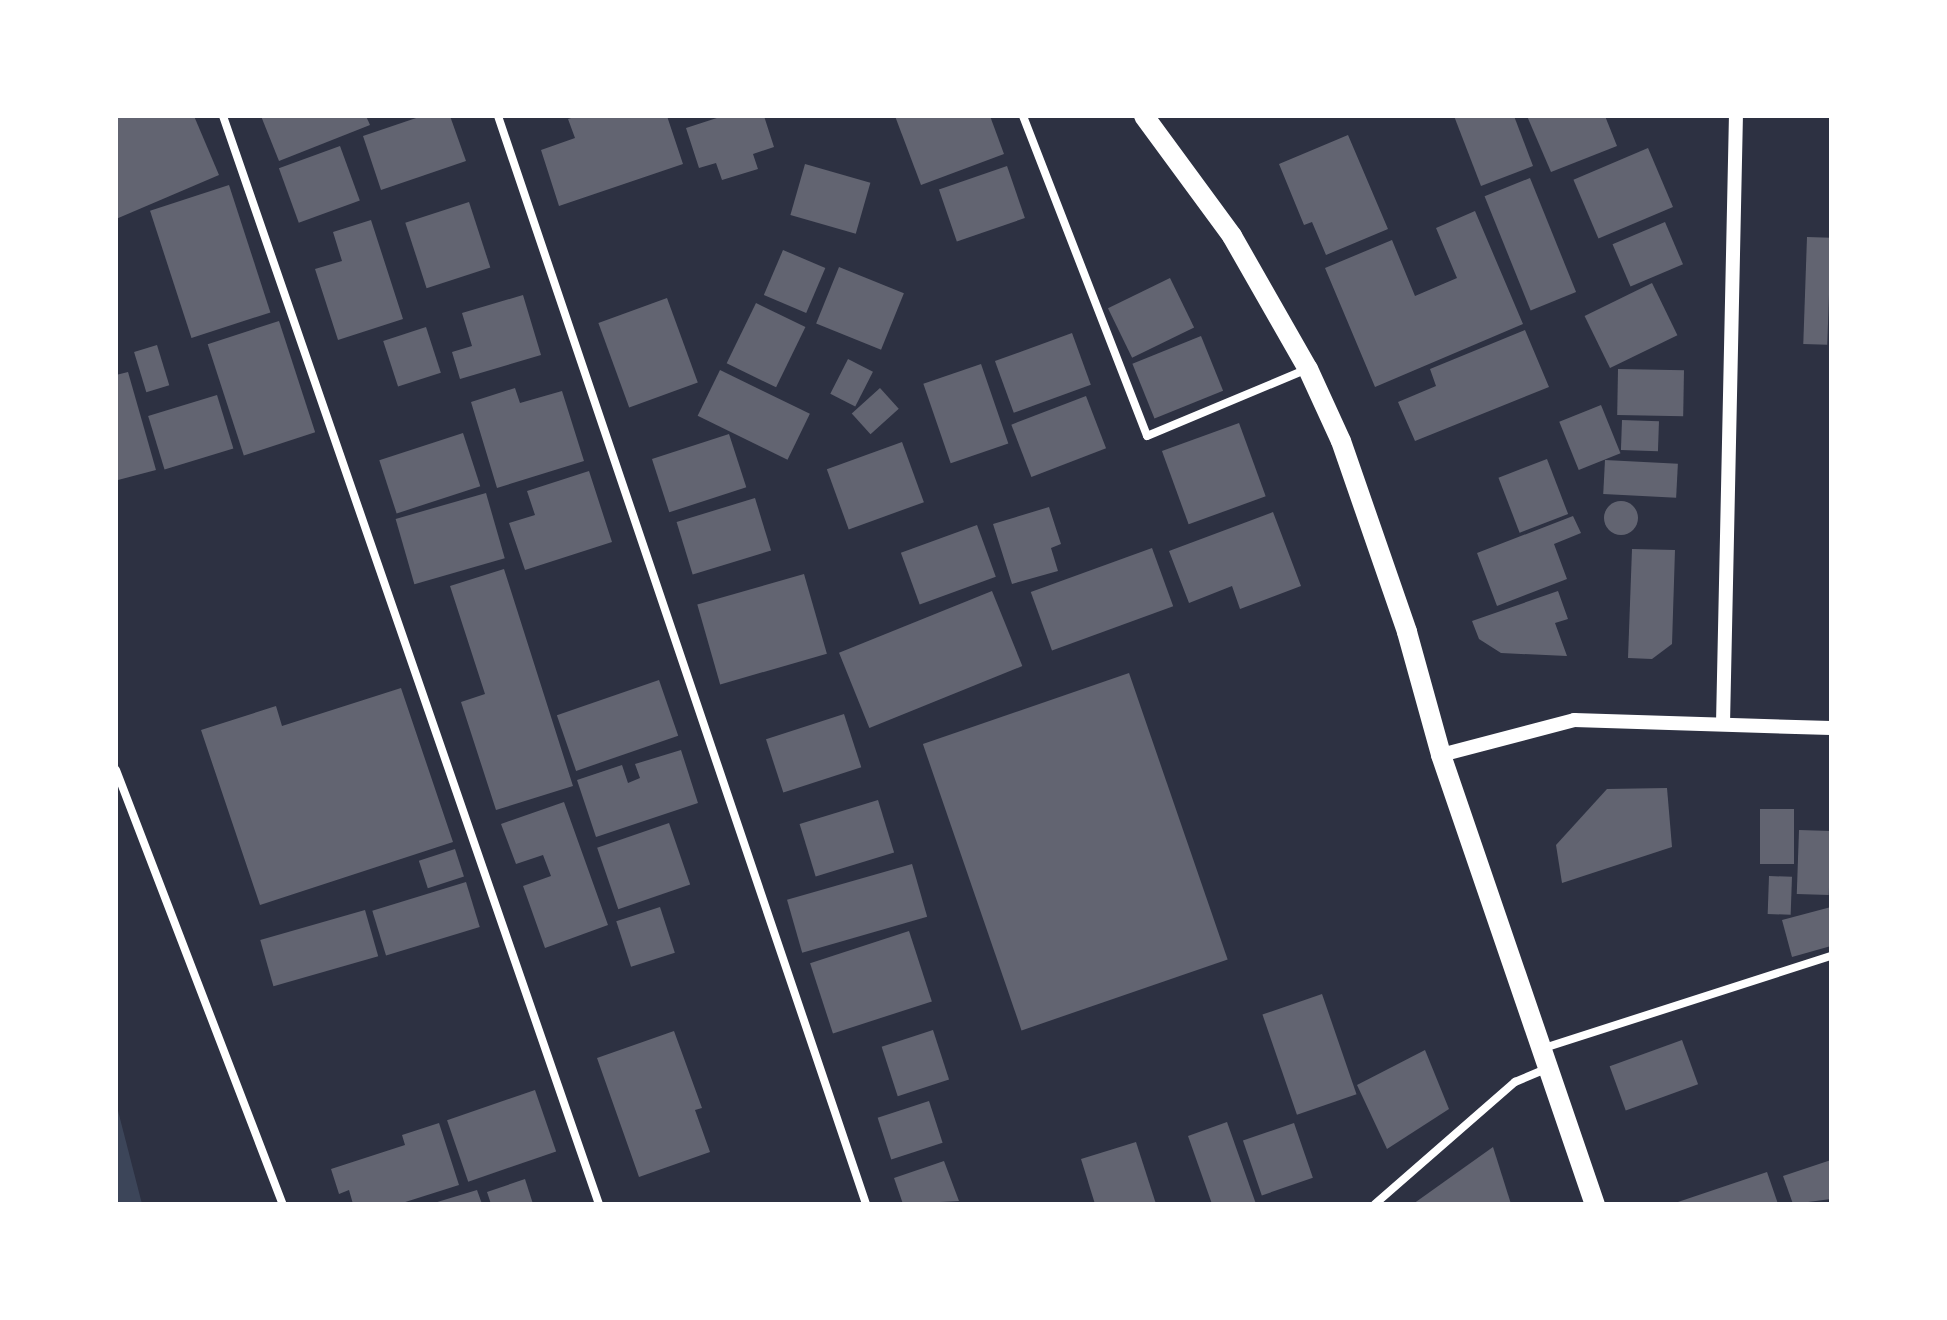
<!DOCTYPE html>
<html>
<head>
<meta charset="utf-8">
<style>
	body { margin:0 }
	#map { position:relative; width:1947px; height:1320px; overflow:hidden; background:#2d3142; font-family:"Roboto Condensed",sans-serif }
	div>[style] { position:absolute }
	.green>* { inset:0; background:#3c4559 }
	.building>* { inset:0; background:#626471; transform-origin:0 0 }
	.round { border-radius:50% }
	.minor>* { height:8px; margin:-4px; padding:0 4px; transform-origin:4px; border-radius:4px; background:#fff }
	.tertiary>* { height:14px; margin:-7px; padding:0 7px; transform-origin:7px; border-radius:7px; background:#fff }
	.primary>* { height:20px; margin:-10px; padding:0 10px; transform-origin:10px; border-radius:10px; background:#fff }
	span { translate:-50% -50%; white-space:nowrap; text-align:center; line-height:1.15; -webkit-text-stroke:8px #fff; paint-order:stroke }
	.frame { position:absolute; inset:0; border:118px solid #fff; pointer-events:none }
</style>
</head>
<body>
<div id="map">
	<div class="green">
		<i style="clip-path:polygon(116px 1103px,142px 1204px,116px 1204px)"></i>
	</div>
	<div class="building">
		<i style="clip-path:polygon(116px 116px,194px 116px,219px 175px,116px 219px)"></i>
		<i style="clip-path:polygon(261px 116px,366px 116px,370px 125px,279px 161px)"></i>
		<i style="clip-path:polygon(422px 116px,450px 116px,466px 161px,381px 190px,363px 136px)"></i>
		<i style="clip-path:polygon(578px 116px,667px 116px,683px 164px,559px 206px,541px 150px,575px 138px,568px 119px)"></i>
		<i style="clip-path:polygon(723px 116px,764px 116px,774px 147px,753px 154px,758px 169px,722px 180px,716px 163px,699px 168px,686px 128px)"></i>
		<i style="clip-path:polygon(895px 116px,990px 116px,1004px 154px,921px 185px)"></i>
		<i style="clip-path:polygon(1454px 116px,1514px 116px,1533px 166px,1481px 186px)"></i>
		<i style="clip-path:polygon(1527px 116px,1605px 116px,1617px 146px,1551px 172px)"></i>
		<i style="clip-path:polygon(1348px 135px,1388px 229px,1326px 255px,1312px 222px,1304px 225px,1279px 164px)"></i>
		<i style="left:340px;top:146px;width:58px;height:65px;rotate:70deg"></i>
		<i style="left:1648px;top:148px;width:64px;height:81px;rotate:67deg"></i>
		<i style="left:805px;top:164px;width:68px;height:53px;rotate:16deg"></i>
		<i style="left:1007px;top:166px;width:55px;height:72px;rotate:71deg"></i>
		<i style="left:1530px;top:178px;width:123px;height:49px;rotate:68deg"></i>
		<i style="left:229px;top:185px;width:134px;height:83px;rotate:72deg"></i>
		<i style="left:469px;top:202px;width:69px;height:67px;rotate:72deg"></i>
		<i style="clip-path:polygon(1475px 211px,1523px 324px,1375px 387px,1325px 268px,1392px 240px,1415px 296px,1457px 278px,1436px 228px)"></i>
		<i style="clip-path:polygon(371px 220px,403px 319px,338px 340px,315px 269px,342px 261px,333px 232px)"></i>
		<i style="left:1665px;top:222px;width:46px;height:57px;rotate:67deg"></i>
		<i style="left:1807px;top:237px;width:24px;height:107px;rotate:2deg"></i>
		<i style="left:783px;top:250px;width:46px;height:49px;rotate:23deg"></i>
		<i style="left:839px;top:267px;width:70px;height:61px;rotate:22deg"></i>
		<i style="left:1170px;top:278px;width:55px;height:69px;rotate:64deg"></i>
		<i style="left:1652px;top:283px;width:58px;height:75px;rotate:64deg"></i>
		<i style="clip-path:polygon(523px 295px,541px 355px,460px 379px,452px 352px,472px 346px,462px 313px)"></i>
		<i style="left:667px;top:298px;width:90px;height:73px;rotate:70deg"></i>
		<i style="left:756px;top:303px;width:55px;height:67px;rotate:26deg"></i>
		<i style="left:279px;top:321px;width:117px;height:75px;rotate:72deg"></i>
		<i style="left:426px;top:327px;width:48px;height:45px;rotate:72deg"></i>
		<i style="clip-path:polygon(1525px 330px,1549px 387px,1415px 441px,1398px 402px,1436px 386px,1430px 369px)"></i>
		<i style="left:1072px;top:333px;width:55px;height:82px;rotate:70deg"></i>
		<i style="left:1201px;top:336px;width:59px;height:74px;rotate:68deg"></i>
		<i style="left:157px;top:345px;width:42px;height:24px;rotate:73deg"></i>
		<i style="left:848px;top:359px;width:28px;height:39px;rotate:27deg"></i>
		<i style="left:981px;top:364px;width:84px;height:61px;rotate:71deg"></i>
		<i style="left:1618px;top:369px;width:66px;height:46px;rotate:1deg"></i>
		<i style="left:720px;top:370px;width:100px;height:51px;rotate:26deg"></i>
		<i style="clip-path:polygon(128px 372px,156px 470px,118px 480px,116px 375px)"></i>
		<i style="clip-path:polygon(515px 388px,520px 403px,562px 391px,584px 461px,497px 488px,471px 402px)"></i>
		<i style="left:880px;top:388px;width:28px;height:38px;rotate:48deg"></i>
		<i style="left:217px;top:395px;width:56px;height:72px;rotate:73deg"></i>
		<i style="left:1086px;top:396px;width:56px;height:80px;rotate:69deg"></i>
		<i style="left:1601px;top:405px;width:52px;height:45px;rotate:68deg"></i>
		<i style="left:1622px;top:420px;width:37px;height:30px;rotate:2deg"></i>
		<i style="left:1239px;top:423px;width:78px;height:82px;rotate:70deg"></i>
		<i style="left:463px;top:433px;width:56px;height:88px;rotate:72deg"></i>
		<i style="left:729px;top:434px;width:56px;height:81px;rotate:72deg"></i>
		<i style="left:902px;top:442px;width:64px;height:80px;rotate:70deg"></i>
		<i style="left:1547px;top:459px;width:59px;height:52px;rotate:69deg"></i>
		<i style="left:1605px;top:460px;width:73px;height:34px;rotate:3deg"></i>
		<i style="clip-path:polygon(589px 471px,612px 542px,525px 570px,509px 523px,535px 515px,527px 491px)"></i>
		<i style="left:486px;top:493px;width:68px;height:94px;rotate:74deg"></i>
		<i style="left:755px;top:498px;width:55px;height:82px;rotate:73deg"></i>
		<i class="round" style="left:1604px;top:501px;width:34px;height:34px"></i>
		<i style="clip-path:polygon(1049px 507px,1061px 544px,1051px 548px,1058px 571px,1012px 584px,993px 524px)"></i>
		<i style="clip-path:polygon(1273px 512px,1301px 586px,1240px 609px,1232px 586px,1189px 603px,1169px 551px)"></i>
		<i style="clip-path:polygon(1573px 516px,1581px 533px,1554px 544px,1567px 579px,1497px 606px,1477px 553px)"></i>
		<i style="left:977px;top:525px;width:55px;height:81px;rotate:70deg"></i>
		<i style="left:1152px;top:548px;width:62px;height:129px;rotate:70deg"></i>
		<i style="clip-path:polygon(1632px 549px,1675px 550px,1672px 644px,1652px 659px,1628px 658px)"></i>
		<i style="clip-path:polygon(504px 569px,573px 786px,496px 810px,461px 702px,485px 694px,450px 586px)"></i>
		<i style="left:804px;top:574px;width:83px;height:111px;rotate:74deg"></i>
		<i style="left:992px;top:591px;width:81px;height:165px;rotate:68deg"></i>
		<i style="clip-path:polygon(1558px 591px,1568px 619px,1555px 623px,1567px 656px,1501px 653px,1479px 639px,1472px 621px)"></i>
		<i style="left:1129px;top:673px;width:303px;height:218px;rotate:71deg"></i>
		<i style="left:659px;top:680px;width:59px;height:108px;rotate:71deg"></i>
		<i style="clip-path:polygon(401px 688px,453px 842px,260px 905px,201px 730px,276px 706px,282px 726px)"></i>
		<i style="left:844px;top:714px;width:56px;height:82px;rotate:72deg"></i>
		<i style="clip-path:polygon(681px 750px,698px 803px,596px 837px,577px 780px,622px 765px,628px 783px,640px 778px,635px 764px)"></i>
		<i style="clip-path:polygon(1667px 788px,1672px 847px,1562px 883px,1556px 845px,1607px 789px)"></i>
		<i style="left:878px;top:800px;width:55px;height:82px;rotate:73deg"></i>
		<i style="clip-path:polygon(564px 802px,608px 925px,545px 948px,523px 886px,551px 876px,543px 855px,516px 864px,501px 824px)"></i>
		<i style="left:1760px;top:809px;width:34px;height:55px"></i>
		<i style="left:669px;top:823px;width:65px;height:76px;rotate:71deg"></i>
		<i style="left:1799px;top:830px;width:32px;height:64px;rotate:2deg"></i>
		<i style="left:455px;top:849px;width:29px;height:38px;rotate:72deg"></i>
		<i style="left:912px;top:864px;width:55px;height:130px;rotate:74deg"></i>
		<i style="left:1769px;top:876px;width:23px;height:38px;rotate:2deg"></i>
		<i style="left:466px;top:882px;width:47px;height:98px;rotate:73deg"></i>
		<i style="left:660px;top:907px;width:48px;height:46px;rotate:72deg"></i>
		<i style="clip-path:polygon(1831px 907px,1831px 946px,1792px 957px,1782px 920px)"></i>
		<i style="left:365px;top:910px;width:48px;height:109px;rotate:74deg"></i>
		<i style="left:909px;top:931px;width:74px;height:104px;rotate:72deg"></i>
		<i style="left:1322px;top:994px;width:106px;height:63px;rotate:71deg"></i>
		<i style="left:933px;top:1030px;width:52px;height:54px;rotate:72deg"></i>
		<i style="clip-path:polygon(674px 1031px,702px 1108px,695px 1110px,710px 1152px,639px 1177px,597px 1058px)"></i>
		<i style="left:1682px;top:1040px;width:47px;height:77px;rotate:70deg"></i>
		<i style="clip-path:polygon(1425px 1050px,1449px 1109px,1387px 1149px,1357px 1085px)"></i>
		<i style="left:535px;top:1090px;width:65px;height:93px;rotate:71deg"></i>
		<i style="left:929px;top:1101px;width:44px;height:54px;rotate:72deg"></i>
		<i style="clip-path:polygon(1227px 1122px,1256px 1204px,1212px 1204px,1188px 1136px)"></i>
		<i style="clip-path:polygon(439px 1123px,459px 1185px,399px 1204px,353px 1204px,349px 1190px,339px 1194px,331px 1169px,405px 1145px,402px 1135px)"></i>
		<i style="left:1294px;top:1123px;width:58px;height:54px;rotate:71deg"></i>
		<i style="clip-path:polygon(1136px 1142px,1156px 1204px,1095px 1204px,1081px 1159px)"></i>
		<i style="clip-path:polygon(1493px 1147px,1511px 1204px,1413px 1204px)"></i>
		<i style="clip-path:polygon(1831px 1160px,1831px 1199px,1793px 1204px,1783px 1176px)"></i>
		<i style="clip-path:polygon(944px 1161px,959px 1201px,903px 1204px,894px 1178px)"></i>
		<i style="clip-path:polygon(1767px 1172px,1778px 1204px,1676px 1204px,1675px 1203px)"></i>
		<i style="clip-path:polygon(525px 1179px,533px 1204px,491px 1204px,487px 1192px)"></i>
		<i style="clip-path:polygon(477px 1190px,482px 1204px,434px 1204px,434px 1203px)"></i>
	</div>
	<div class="minor">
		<i style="left:223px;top:116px;width:1151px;rotate:70.94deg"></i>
		<i style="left:498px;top:116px;width:1149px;rotate:71.31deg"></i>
		<i style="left:1023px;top:116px;width:343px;rotate:68.8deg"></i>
		<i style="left:1147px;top:436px;width:173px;rotate:-22.7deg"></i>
		<i style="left:116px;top:770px;width:465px;rotate:69deg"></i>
		<i style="left:1541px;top:1049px;width:305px;rotate:-17.8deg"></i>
		<i style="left:1375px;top:1204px;width:186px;rotate:-41.1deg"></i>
		<i style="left:1515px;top:1082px;width:34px;rotate:-23deg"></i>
	</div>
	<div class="tertiary">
		<i style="left:1723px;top:724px;width:608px;rotate:-88.78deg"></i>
		<i style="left:1441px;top:755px;width:138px;rotate:-14.7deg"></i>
		<i style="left:1574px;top:720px;width:257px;rotate:1.8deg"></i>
	</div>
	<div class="primary">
		<i style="left:1144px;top:116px;width:149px;rotate:53.7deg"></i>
		<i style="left:1232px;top:236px;width:153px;rotate:60.3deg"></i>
		<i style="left:1308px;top:369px;width:79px;rotate:65.4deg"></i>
		<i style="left:1341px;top:441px;width:202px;rotate:70.9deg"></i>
		<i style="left:1407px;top:632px;width:128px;rotate:74.5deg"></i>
		<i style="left:1441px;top:755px;width:475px;rotate:71.1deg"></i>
	</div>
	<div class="frame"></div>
</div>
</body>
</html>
